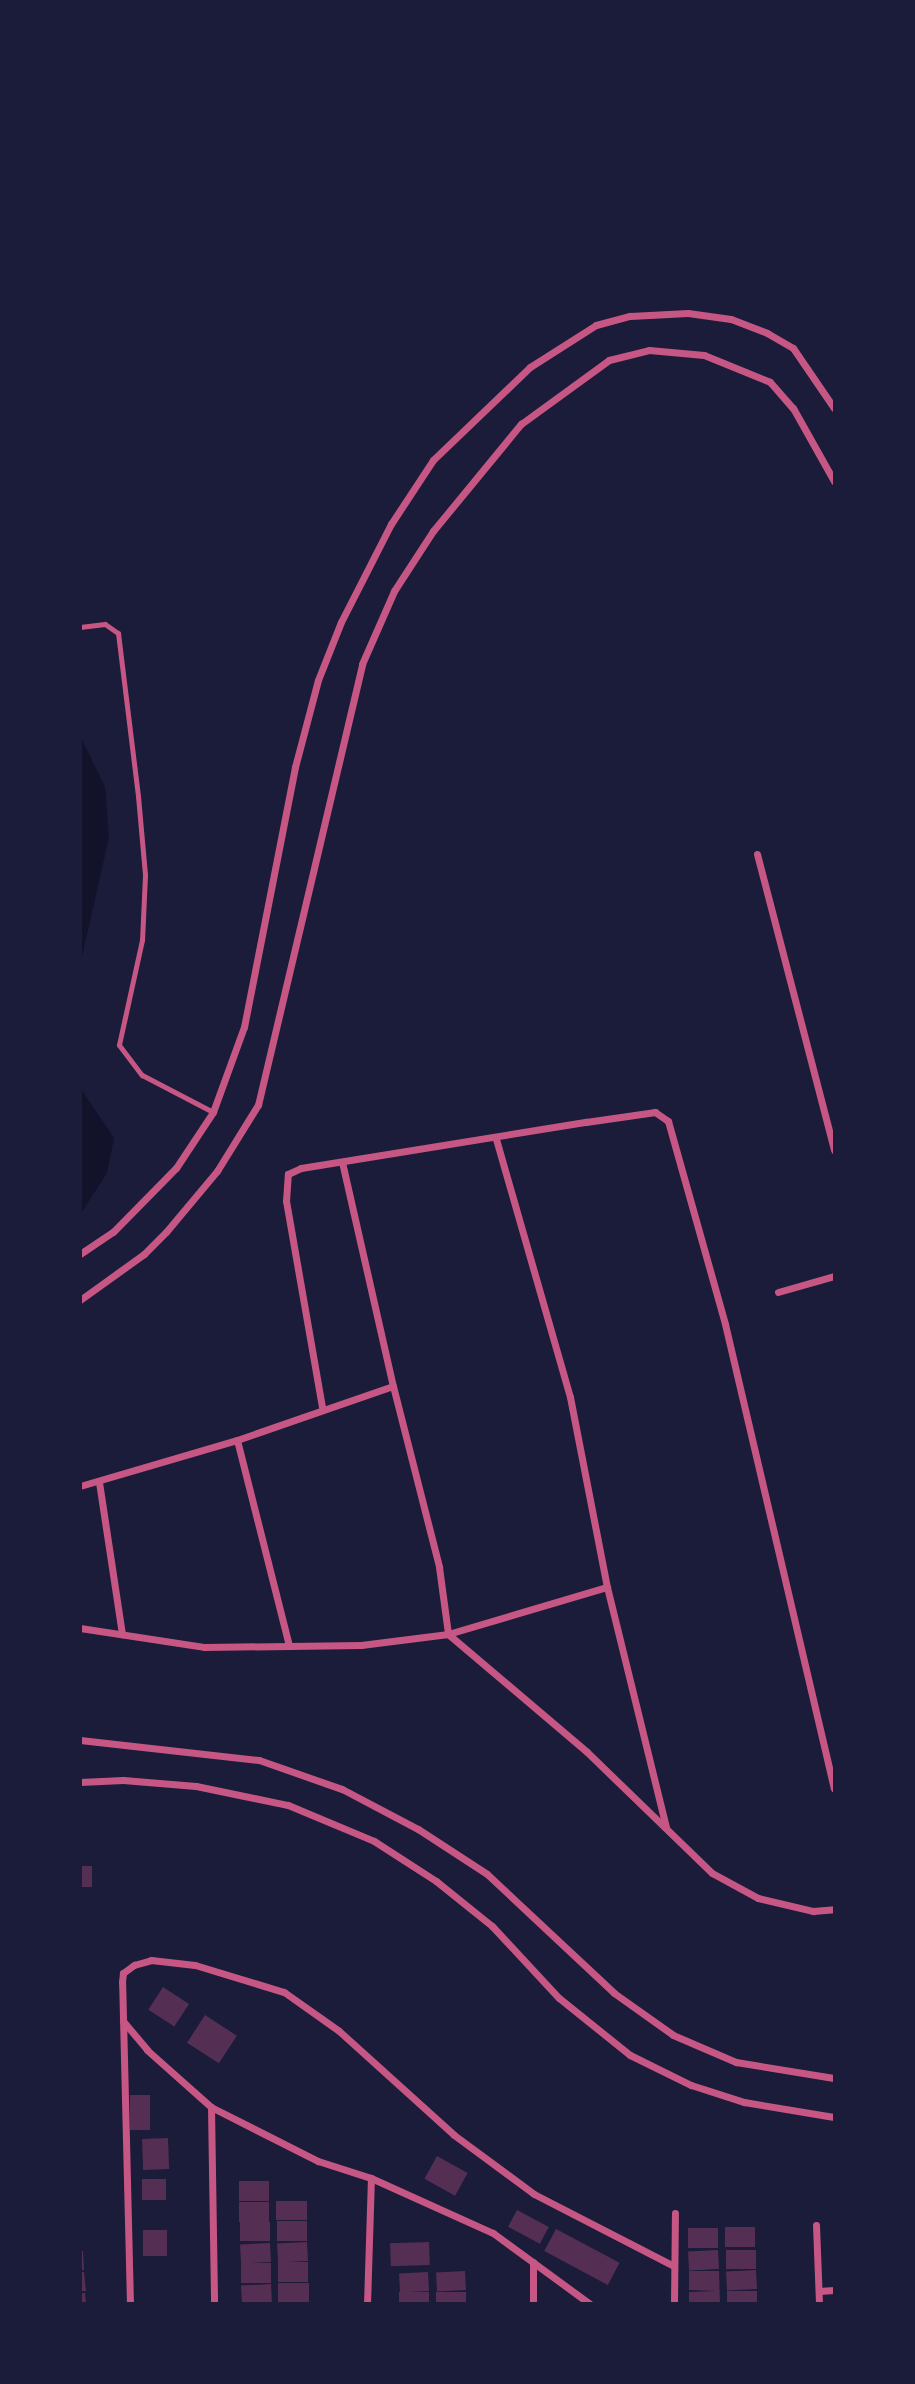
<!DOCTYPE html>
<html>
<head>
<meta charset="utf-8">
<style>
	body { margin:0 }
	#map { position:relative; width:915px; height:2384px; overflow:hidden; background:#1b1b3a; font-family:Manrope,sans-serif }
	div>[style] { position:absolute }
	.water>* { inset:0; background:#12122b }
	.building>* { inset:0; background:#542f53; transform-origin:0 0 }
	.service>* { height:5px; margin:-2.5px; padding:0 2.5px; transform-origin:2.5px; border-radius:2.5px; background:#c65784 }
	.minor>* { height:7px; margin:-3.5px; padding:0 3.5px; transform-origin:3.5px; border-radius:3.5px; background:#c65784 }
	span { translate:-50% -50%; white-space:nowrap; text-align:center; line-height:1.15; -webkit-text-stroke:5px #1b1b3a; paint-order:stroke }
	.frame { position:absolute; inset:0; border:82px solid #1b1b3a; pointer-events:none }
</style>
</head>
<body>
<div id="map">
	<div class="water">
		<i style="clip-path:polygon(81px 738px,105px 787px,109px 837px,81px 961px)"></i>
		<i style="clip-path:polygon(81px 1089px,114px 1138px,107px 1173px,81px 1213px)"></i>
	</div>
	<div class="building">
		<i style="left:80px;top:1866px;width:12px;height:21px"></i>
		<i style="left:163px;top:1987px;width:31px;height:27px;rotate:33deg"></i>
		<i style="left:205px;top:2015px;width:38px;height:33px;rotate:33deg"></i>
		<i style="left:130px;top:2095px;width:20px;height:35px"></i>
		<i style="left:168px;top:2138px;width:31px;height:26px;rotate:88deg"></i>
		<i style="left:437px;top:2156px;width:35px;height:26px;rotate:29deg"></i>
		<i style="left:142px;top:2179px;width:24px;height:21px"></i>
		<i style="left:239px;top:2181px;width:30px;height:20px"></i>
		<i style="left:307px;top:2201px;width:19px;height:31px;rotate:90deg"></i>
		<i style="left:239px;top:2202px;width:30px;height:20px"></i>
		<i style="left:517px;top:2210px;width:36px;height:19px;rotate:28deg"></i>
		<i style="left:307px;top:2221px;width:20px;height:30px;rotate:90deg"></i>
		<i style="left:270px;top:2222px;width:19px;height:30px;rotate:90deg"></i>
		<i style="left:725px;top:2227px;width:30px;height:20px"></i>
		<i style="left:688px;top:2228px;width:30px;height:20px"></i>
		<i style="left:556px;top:2229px;width:72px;height:25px;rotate:28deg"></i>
		<i style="left:143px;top:2230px;width:24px;height:26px"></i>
		<i style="left:307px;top:2242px;width:19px;height:30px;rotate:87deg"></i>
		<i style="left:429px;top:2242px;width:23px;height:39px;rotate:88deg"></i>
		<i style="left:270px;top:2243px;width:19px;height:30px;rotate:87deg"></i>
		<i style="left:718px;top:2250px;width:19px;height:30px;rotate:87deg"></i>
		<i style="left:726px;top:2250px;width:30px;height:19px"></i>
		<i style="clip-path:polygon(80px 2251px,83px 2251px,84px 2270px,80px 2270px)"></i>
		<i style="left:308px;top:2262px;width:20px;height:30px;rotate:90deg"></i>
		<i style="left:271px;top:2263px;width:20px;height:30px;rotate:90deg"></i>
		<i style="left:756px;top:2270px;width:19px;height:30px;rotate:87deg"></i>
		<i style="left:465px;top:2271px;width:19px;height:29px;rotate:87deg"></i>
		<i style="clip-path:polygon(689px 2271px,719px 2271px,720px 2304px,689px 2304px,689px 2292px,716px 2291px,689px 2290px)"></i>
		<i style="clip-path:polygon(80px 2272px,84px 2272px,86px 2291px,80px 2291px)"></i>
		<i style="left:428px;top:2272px;width:19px;height:29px;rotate:87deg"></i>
		<i style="left:309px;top:2283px;width:20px;height:31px;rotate:90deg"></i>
		<i style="left:271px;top:2284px;width:20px;height:30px;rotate:87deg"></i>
		<i style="left:727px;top:2291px;width:30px;height:13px"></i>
		<i style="left:429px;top:2292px;width:12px;height:30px;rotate:90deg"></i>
		<i style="left:436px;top:2292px;width:30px;height:12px"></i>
		<i style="clip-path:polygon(80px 2293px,85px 2293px,86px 2304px,80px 2304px)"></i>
	</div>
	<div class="service">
		<i style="left:80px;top:627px;width:25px;rotate:-7deg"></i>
		<i style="left:105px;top:624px;width:16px;rotate:35deg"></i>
		<i style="left:118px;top:633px;width:164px;rotate:83deg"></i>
		<i style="left:138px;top:796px;width:79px;rotate:84.9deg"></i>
		<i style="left:145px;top:875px;width:65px;rotate:92.6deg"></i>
		<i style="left:142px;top:940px;width:107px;rotate:102.4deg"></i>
		<i style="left:119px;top:1045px;width:38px;rotate:53deg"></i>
		<i style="left:142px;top:1075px;width:80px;rotate:27.5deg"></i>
	</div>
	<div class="minor">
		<i style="left:757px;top:854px;width:306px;rotate:75.4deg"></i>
		<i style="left:496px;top:1139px;width:268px;rotate:74deg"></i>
		<i style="left:570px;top:1397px;width:194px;rotate:79deg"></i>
		<i style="left:607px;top:1587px;width:247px;rotate:76.2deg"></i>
		<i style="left:342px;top:1162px;width:230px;rotate:77.2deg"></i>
		<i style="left:80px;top:1254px;width:40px;rotate:-34deg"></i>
		<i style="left:113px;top:1232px;width:90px;rotate:-45.5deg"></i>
		<i style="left:176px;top:1168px;width:67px;rotate:-56.5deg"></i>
		<i style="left:213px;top:1112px;width:90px;rotate:-70deg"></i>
		<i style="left:244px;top:1027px;width:265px;rotate:-78.9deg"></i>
		<i style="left:295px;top:767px;width:90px;rotate:-75.2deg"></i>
		<i style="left:318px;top:680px;width:62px;rotate:-68.4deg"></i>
		<i style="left:341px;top:622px;width:110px;rotate:-63deg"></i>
		<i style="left:391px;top:524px;width:77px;rotate:-56.7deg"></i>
		<i style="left:433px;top:460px;width:134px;rotate:-43.8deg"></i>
		<i style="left:530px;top:367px;width:78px;rotate:-32.5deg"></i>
		<i style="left:596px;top:325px;width:35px;rotate:-15deg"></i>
		<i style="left:630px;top:316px;width:58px;rotate:-3deg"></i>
		<i style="left:688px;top:313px;width:43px;rotate:7.9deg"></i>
		<i style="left:731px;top:319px;width:39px;rotate:21deg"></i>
		<i style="left:767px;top:333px;width:30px;rotate:30deg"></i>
		<i style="left:793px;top:348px;width:73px;rotate:55.7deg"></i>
		<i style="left:778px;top:1292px;width:58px;rotate:-15.9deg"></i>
		<i style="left:80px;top:1300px;width:79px;rotate:-35.7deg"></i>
		<i style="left:144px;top:1254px;width:31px;rotate:-45deg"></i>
		<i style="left:166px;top:1232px;width:80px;rotate:-50.1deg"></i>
		<i style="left:217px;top:1171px;width:78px;rotate:-58.2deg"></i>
		<i style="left:258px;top:1105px;width:453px;rotate:-76.7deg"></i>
		<i style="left:362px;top:664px;width:80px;rotate:-66.3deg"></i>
		<i style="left:394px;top:591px;width:72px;rotate:-57deg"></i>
		<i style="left:433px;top:531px;width:139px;rotate:-50.6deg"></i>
		<i style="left:521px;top:424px;width:109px;rotate:-36deg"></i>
		<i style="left:609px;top:360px;width:41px;rotate:-14deg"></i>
		<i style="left:649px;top:350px;width:55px;rotate:5.2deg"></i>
		<i style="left:704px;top:355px;width:71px;rotate:22.2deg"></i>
		<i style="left:770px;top:382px;width:35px;rotate:49deg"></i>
		<i style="left:793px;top:408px;width:84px;rotate:60.7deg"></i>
		<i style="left:322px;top:1407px;width:209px;rotate:-99.9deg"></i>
		<i style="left:286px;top:1201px;width:27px;rotate:-86deg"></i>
		<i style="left:288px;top:1174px;width:14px;rotate:-25deg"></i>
		<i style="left:301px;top:1168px;width:289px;rotate:-9.2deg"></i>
		<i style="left:586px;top:1122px;width:70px;rotate:-8.2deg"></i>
		<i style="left:655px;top:1112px;width:16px;rotate:35deg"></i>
		<i style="left:668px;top:1121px;width:211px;rotate:74.3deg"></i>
		<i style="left:725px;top:1324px;width:477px;rotate:76.8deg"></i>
		<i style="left:237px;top:1440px;width:211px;rotate:75.8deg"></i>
		<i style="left:99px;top:1482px;width:154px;rotate:81.4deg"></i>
		<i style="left:80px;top:1486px;width:164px;rotate:-16.3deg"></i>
		<i style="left:237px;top:1440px;width:165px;rotate:-19.1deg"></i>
		<i style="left:393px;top:1386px;width:187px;rotate:75.7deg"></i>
		<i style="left:439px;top:1567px;width:68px;rotate:82.3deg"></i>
		<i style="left:448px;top:1634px;width:182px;rotate:40.3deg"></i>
		<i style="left:587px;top:1752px;width:174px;rotate:44.1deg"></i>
		<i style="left:712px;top:1873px;width:52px;rotate:28.5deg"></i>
		<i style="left:758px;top:1898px;width:57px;rotate:13.3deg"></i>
		<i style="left:813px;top:1911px;width:21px;rotate:-5deg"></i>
		<i style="left:80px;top:1628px;width:125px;rotate:8.7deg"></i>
		<i style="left:204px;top:1647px;width:157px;rotate:-0.7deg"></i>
		<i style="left:361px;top:1645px;width:88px;rotate:-7.2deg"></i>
		<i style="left:448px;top:1634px;width:166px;rotate:-16.5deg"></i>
		<i style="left:80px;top:1740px;width:180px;rotate:6.4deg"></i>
		<i style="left:259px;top:1760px;width:88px;rotate:19.3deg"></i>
		<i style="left:342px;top:1789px;width:86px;rotate:27.8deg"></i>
		<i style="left:418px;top:1829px;width:82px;rotate:33.1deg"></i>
		<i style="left:487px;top:1874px;width:174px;rotate:43.1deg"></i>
		<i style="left:614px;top:1993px;width:72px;rotate:35.4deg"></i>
		<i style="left:673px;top:2035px;width:69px;rotate:23.2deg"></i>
		<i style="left:736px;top:2062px;width:99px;rotate:9.3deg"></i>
		<i style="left:80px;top:1782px;width:43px;rotate:-2.7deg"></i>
		<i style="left:123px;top:1780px;width:73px;rotate:4.7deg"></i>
		<i style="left:196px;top:1786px;width:94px;rotate:11.7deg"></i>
		<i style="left:288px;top:1805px;width:93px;rotate:22.7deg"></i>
		<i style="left:374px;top:1841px;width:74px;rotate:32.8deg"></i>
		<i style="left:436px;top:1881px;width:72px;rotate:38.8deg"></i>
		<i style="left:492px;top:1926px;width:98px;rotate:47.1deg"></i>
		<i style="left:559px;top:1998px;width:91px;rotate:38.8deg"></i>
		<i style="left:630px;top:2055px;width:68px;rotate:26.2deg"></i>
		<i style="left:691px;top:2085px;width:56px;rotate:17.8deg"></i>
		<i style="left:744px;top:2102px;width:91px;rotate:9.5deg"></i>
		<i style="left:123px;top:2021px;width:38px;rotate:50deg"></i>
		<i style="left:147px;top:2050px;width:86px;rotate:41.7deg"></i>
		<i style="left:211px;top:2107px;width:120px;rotate:26.8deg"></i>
		<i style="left:318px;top:2161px;width:56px;rotate:17.8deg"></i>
		<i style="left:371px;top:2178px;width:134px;rotate:24.3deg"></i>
		<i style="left:493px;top:2233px;width:120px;rotate:36.2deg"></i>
		<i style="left:211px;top:2107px;width:197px;rotate:89.1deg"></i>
		<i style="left:816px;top:2225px;width:79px;rotate:87.8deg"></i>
		<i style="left:533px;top:2262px;width:42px;rotate:90deg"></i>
		<i style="left:819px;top:2291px;width:15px;rotate:-4deg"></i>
		<i style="left:130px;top:2304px;width:322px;rotate:-91.4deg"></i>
		<i style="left:122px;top:1982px;width:9px;rotate:-84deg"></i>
		<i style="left:123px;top:1973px;width:14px;rotate:-36deg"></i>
		<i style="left:134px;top:1965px;width:18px;rotate:-16deg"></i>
		<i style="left:151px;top:1960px;width:44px;rotate:6.5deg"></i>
		<i style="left:195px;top:1965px;width:93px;rotate:16.9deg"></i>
		<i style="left:284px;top:1992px;width:67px;rotate:35.3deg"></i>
		<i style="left:339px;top:2031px;width:155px;rotate:42.1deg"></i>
		<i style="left:454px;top:2135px;width:99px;rotate:36.4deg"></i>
		<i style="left:534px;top:2194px;width:157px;rotate:27.2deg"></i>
		<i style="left:367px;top:2304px;width:126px;rotate:-88.2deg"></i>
		<i style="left:674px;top:2304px;width:91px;rotate:-89.4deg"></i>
	</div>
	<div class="frame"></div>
</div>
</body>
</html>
